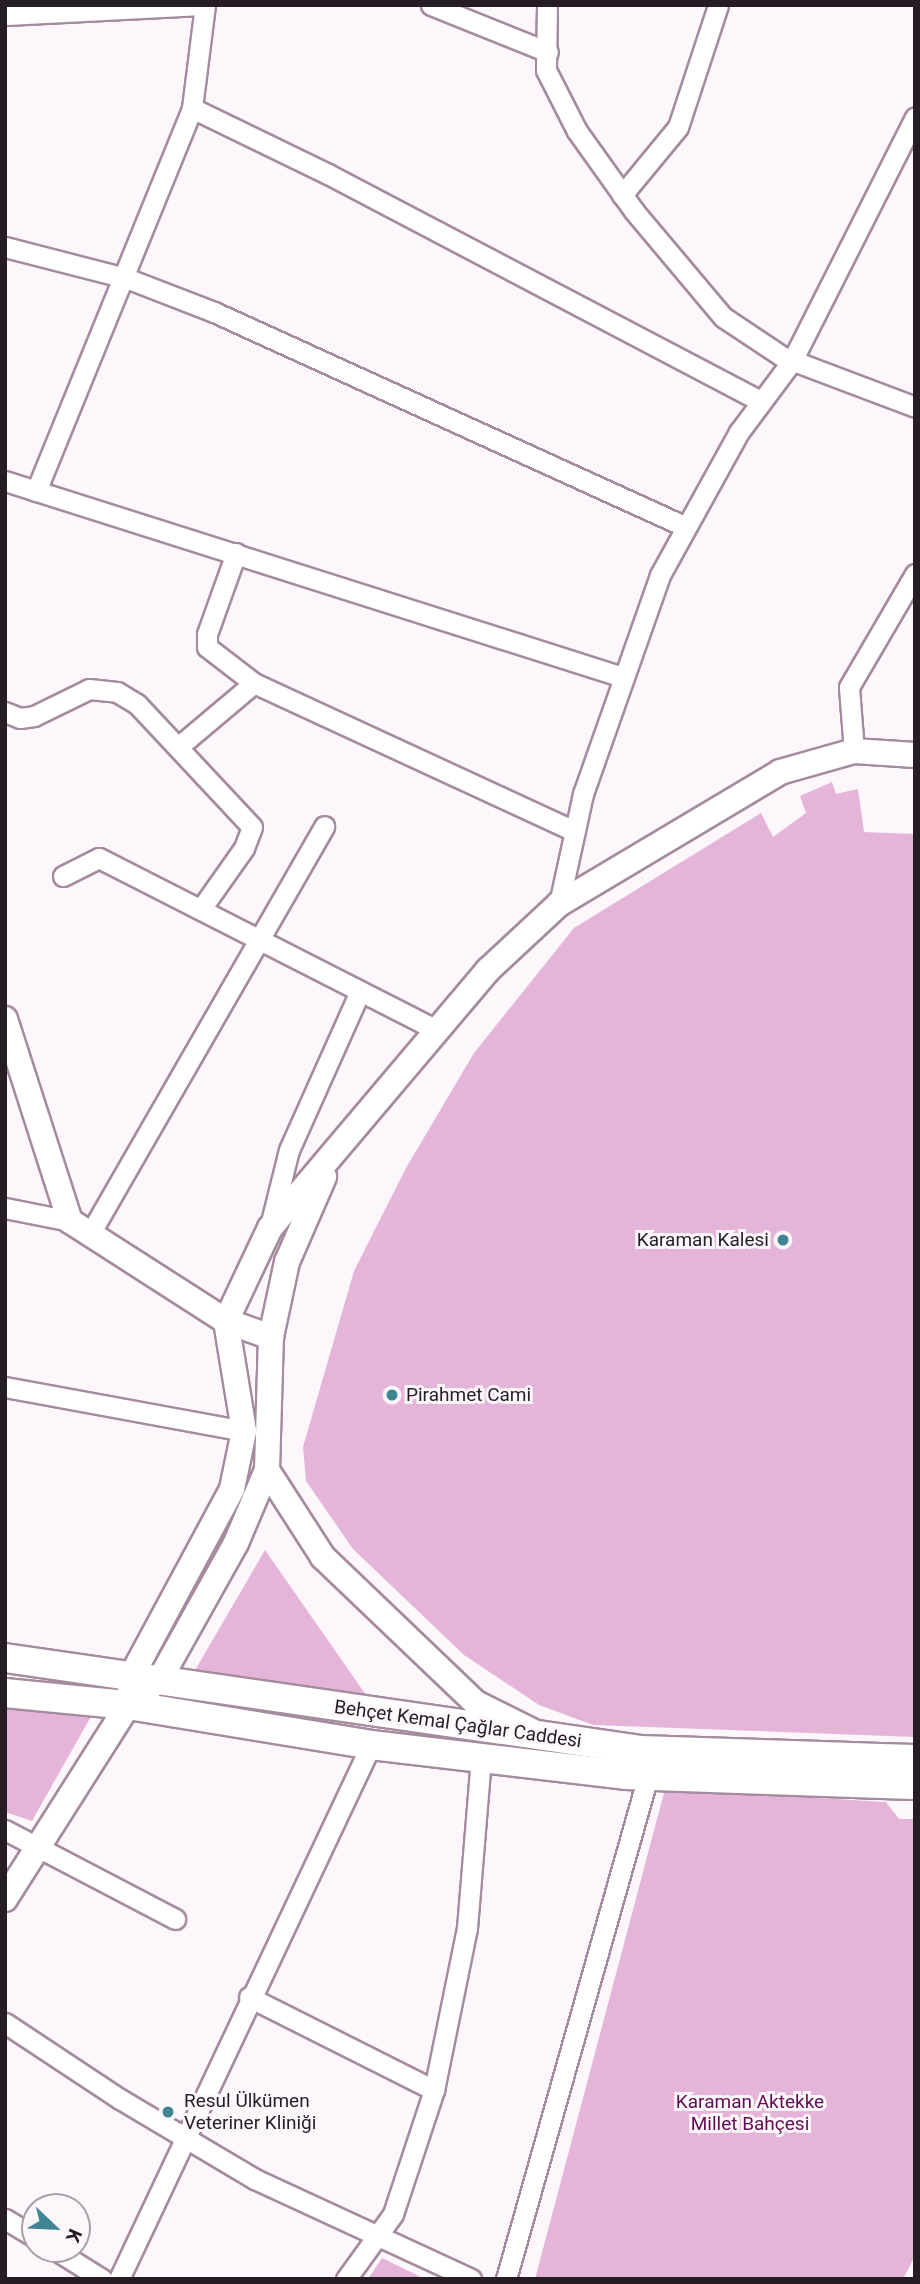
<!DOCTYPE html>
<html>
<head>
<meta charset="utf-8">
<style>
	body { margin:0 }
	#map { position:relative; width:920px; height:2284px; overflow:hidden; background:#fdf7fb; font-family:Roboto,sans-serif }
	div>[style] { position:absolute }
	.green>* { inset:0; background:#e5b4d9 }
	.roads { filter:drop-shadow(2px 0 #a58b9e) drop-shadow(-2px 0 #a58b9e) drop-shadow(0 2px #a58b9e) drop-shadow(0 -2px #a58b9e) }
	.minor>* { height:19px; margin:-9.5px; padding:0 9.5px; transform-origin:9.5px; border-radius:9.5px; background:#fff }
	.tertiary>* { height:24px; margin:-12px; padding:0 12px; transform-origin:12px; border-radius:12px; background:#fff }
	.secondary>* { height:28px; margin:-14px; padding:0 14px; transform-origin:14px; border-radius:14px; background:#fff }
	.dots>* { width:19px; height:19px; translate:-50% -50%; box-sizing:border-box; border:4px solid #fdf7fb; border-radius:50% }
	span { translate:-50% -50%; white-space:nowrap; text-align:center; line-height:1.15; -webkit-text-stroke:6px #fdf7fb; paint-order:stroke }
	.poi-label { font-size:19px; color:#261c24 }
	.right { translate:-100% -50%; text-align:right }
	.left { translate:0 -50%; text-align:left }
	.street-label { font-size:19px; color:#261c24 }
	.park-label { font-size:19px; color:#600e53 }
	.frame { position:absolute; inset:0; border:7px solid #261c24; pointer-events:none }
	.north { position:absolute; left:21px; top:2193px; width:70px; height:70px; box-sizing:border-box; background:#fdf7fb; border:2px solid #a79fa5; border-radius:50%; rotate:113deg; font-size:19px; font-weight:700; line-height:28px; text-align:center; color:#261c24 }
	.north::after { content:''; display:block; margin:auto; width:24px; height:32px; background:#408593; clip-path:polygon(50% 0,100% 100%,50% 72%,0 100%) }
</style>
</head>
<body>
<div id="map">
	<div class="green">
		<i style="clip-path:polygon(832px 782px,836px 794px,858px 789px,864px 832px,915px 834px,915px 1737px,593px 1725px,539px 1705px,464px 1655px,353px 1549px,306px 1481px,303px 1447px,354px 1271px,406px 1168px,474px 1053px,574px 928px,761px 813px,773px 837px,806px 813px,800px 796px)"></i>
		<i style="clip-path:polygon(265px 1550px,366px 1695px,194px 1672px)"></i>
		<i style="clip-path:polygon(5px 1706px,93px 1713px,32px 1821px,5px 1812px)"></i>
		<i style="clip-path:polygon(665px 1789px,886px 1802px,899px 1819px,915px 1819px,915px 2256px,903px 2279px,535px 2279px)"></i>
		<i style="clip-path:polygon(382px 2258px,425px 2279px,368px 2279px)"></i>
	</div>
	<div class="roads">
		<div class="minor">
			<i style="left:431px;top:5px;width:126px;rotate:21.9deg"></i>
			<i style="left:547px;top:5px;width:65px;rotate:90.9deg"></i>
			<i style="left:546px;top:70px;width:68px;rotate:63.1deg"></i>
			<i style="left:577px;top:131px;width:98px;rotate:54.5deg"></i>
			<i style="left:634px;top:211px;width:138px;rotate:50deg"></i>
			<i style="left:723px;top:317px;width:72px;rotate:33.7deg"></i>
			<i style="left:783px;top:357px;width:141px;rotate:20.7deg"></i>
			<i style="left:5px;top:15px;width:197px;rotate:-2.9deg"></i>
			<i style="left:192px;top:108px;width:151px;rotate:25.9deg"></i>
			<i style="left:328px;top:174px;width:489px;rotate:27.7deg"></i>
			<i style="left:622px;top:195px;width:88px;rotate:-50.5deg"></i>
			<i style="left:678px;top:127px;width:128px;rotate:-71.8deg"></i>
			<i style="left:5px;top:247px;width:125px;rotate:14.4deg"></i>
			<i style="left:126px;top:278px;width:94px;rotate:21.1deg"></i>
			<i style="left:214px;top:312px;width:516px;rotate:24.48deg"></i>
			<i style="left:5px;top:481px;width:648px;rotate:17.6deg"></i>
			<i style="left:36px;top:491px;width:414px;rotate:-67.8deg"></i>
			<i style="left:192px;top:108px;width:104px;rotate:-82.8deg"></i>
			<i style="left:236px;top:553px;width:86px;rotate:109.7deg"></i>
			<i style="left:207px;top:634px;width:13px;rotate:90deg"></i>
			<i style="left:207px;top:647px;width:59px;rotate:37.5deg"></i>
			<i style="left:5px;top:712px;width:16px;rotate:22deg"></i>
			<i style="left:20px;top:718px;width:14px;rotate:-8deg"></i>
			<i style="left:34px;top:716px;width:61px;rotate:-26.1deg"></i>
			<i style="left:89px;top:689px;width:28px;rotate:6deg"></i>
			<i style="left:117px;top:692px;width:23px;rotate:31deg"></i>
			<i style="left:137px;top:704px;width:168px;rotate:46.9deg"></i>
			<i style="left:252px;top:827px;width:22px;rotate:111deg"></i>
			<i style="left:244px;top:848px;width:75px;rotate:125.2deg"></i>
			<i style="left:178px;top:747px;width:99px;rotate:-40.1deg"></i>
			<i style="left:254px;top:683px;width:353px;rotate:24.8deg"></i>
			<i style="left:854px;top:751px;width:64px;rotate:-94.5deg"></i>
			<i style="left:849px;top:687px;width:131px;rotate:-59.7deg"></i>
			<i style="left:63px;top:876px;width:40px;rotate:-26.6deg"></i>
			<i style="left:99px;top:858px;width:379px;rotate:27deg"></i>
			<i style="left:559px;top:904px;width:113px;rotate:-77.7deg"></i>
			<i style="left:583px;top:794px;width:232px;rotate:-70.6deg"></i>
			<i style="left:660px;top:575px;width:163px;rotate:-61.1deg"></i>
			<i style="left:739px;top:432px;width:89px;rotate:-53.3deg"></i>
			<i style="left:792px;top:361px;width:273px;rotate:-63.2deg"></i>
			<i style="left:5px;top:1208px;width:66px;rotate:11.3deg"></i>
			<i style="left:270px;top:1226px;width:78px;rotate:-76deg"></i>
			<i style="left:289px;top:1150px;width:174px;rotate:-65.9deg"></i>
			<i style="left:91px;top:1232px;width:468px;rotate:-60.1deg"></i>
			<i style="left:5px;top:1387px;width:243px;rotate:10.4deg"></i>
			<i style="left:5px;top:1830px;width:192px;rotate:27.6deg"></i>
			<i style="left:249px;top:1997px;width:207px;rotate:26.7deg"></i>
			<i style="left:5px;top:2023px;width:138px;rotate:33.5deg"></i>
			<i style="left:120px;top:2099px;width:157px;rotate:30.7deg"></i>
			<i style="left:255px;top:2179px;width:238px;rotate:24.8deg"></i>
			<i style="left:5px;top:2219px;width:35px;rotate:31deg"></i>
			<i style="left:54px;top:2249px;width:57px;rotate:32deg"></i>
			<i style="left:119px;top:2279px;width:590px;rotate:-64.74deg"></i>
			<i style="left:346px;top:2279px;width:80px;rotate:-54.1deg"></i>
			<i style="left:393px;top:2214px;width:131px;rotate:-71.7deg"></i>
			<i style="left:434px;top:2090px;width:165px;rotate:-78.5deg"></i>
			<i style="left:467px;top:1928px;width:171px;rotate:-85.3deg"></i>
			<i style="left:506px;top:2279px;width:523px;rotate:-74.24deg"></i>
		</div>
		<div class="tertiary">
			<i style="left:5px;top:1019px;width:212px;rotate:72.2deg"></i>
			<i style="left:70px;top:1221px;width:185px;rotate:32.7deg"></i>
			<i style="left:226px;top:1321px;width:48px;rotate:19.6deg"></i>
			<i style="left:267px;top:1470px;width:103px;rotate:57.2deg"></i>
			<i style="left:323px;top:1557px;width:211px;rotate:43.7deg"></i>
			<i style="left:476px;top:1703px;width:63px;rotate:26.6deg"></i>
			<i style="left:128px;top:1705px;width:30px;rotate:-82deg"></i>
			<i style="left:132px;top:1675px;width:211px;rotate:-61.7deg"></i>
			<i style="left:232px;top:1489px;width:59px;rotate:-78.3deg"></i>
			<i style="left:244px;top:1431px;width:111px;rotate:-99.3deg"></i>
			<i style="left:226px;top:1321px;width:103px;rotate:-64.7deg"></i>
			<i style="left:270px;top:1228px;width:338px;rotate:-49.8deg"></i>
			<i style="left:488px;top:970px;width:97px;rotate:-42.9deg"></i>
			<i style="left:559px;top:904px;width:257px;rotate:-30.8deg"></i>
			<i style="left:780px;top:772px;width:77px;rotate:-15.8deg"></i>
			<i style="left:854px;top:751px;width:61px;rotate:3.8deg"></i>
			<i style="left:5px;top:1899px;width:230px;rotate:-57.6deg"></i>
			<i style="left:128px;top:1705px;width:41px;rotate:-39.1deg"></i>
			<i style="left:160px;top:1679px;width:156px;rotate:-60.8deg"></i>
			<i style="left:236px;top:1543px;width:79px;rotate:-67deg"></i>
			<i style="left:267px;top:1470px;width:133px;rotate:-88.3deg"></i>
			<i style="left:271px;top:1337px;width:77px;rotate:-78deg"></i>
			<i style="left:287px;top:1262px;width:93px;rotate:-66.5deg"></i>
		</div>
		<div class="secondary">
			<i style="left:5px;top:1658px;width:643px;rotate:8.23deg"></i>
			<i style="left:641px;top:1750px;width:274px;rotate:1.9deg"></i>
			<i style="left:5px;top:1693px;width:124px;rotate:5.6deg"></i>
			<i style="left:128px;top:1705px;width:246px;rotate:9.3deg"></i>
			<i style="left:371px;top:1745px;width:256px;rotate:6.7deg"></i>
			<i style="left:625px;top:1775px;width:290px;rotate:2deg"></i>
		</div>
	</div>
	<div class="dots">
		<i style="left:783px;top:1240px;background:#408593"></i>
		<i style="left:392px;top:1395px;background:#408593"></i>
		<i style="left:168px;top:2112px;background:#408593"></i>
	</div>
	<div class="poi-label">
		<span class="right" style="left:769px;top:1240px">Karaman Kalesi</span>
		<span class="left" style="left:406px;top:1395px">Pirahmet Cami</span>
		<span class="left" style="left:184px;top:2112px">Resul Ülkümen<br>Veteriner Kliniği</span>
	</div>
	<div class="street-label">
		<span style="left:458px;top:1724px;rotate:8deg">Behçet Kemal Çağlar Caddesi</span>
	</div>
	<div class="park-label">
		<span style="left:750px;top:2113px">Karaman Aktekke<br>Millet Bahçesi</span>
	</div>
	<div class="frame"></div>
	<div class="north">K</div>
</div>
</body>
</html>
